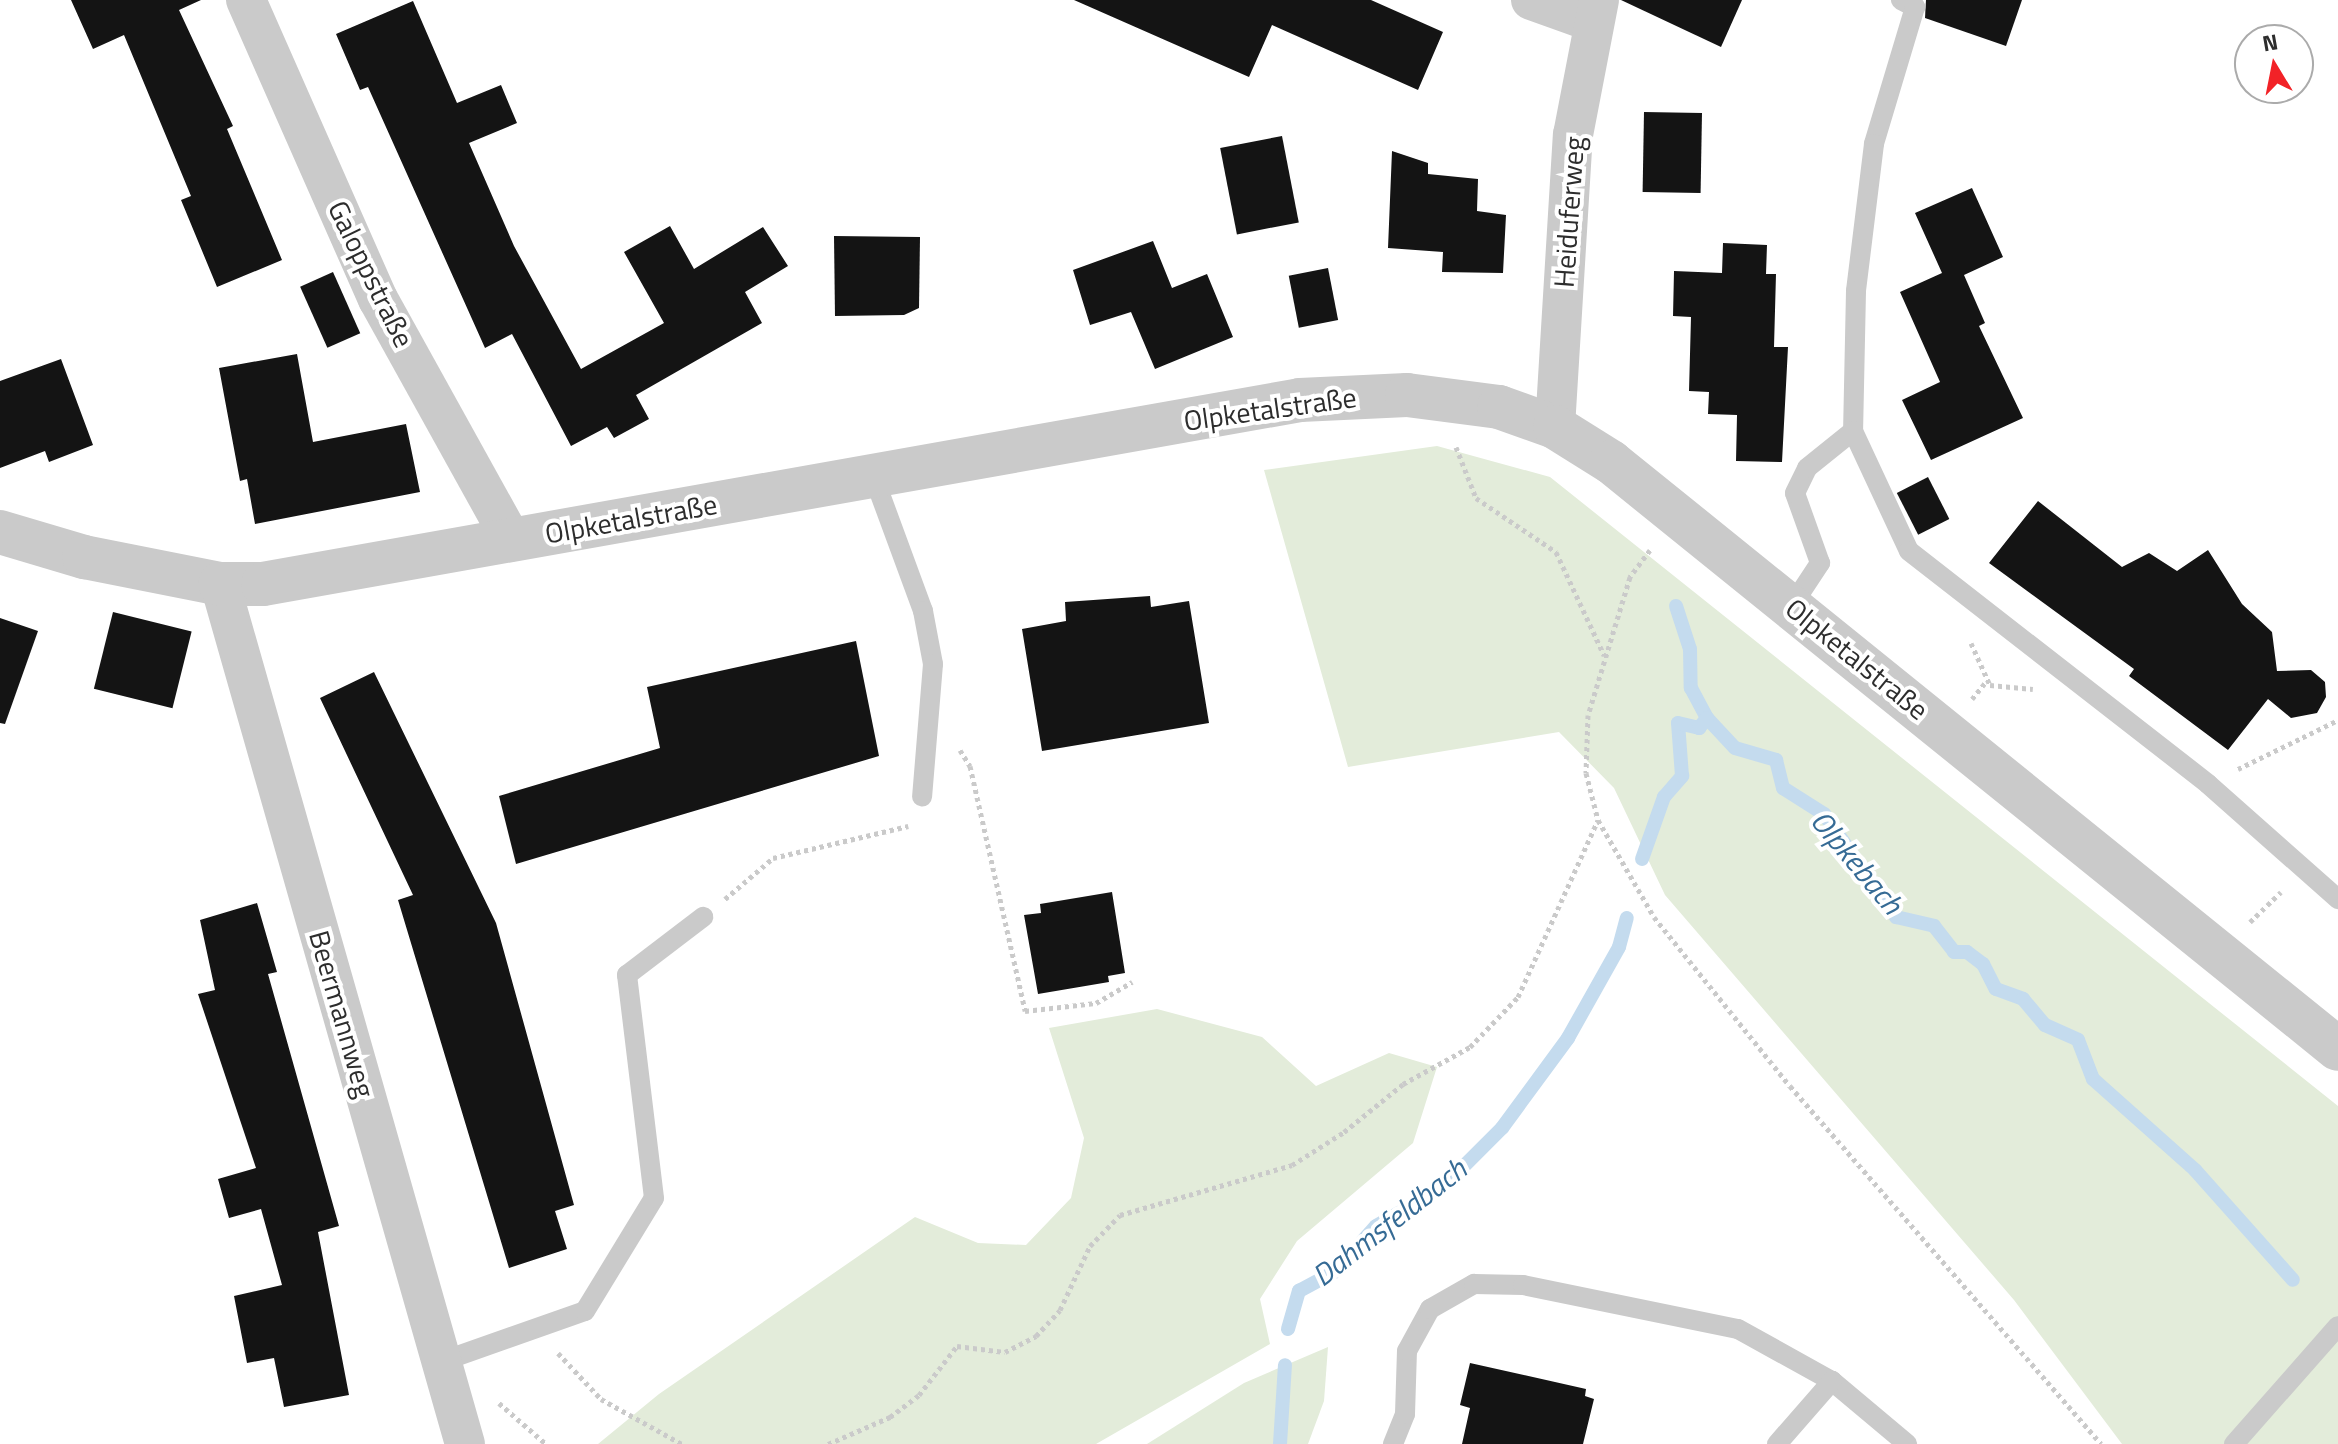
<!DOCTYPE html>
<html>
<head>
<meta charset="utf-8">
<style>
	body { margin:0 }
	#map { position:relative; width:2338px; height:1444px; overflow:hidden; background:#fff; font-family:"Titillium Web",sans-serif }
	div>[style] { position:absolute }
	.green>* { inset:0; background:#e3ecda }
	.stream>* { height:14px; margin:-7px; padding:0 7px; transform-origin:7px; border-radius:7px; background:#c4dbee }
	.building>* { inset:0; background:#141414; transform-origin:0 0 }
	.path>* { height:5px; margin-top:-2.5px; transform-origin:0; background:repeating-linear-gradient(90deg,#cacaca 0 4px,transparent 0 8px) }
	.service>* { height:20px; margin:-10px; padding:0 10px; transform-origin:10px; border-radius:10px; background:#cacaca }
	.minor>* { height:40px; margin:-20px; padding:0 20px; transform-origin:20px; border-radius:20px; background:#cacaca }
	.tertiary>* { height:44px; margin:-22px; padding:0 22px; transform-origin:22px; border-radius:22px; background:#cacaca }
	span { translate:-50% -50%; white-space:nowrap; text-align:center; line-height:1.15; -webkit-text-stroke:8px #fff; paint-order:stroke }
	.street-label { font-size:28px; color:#2d2d2d }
	.water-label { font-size:30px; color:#366b95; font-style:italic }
	.north { position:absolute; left:2234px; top:24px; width:80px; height:80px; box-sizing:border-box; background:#fff; border:2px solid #ababab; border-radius:50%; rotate:350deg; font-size:22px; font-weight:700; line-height:32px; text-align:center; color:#2d2d2d }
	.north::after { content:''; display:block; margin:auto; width:28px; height:36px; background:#f22227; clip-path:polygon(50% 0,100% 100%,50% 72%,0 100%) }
</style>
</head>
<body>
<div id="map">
	<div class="green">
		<i style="clip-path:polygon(1437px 446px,1550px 477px,2338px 1106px,2338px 1444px,2122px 1444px,2014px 1300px,1665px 895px,1614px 788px,1559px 732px,1348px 767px,1264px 470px)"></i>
		<i style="clip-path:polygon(1157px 1009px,1262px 1037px,1316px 1086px,1389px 1053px,1437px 1067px,1413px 1143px,1297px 1241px,1260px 1299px,1270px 1344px,1096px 1444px,598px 1444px,659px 1394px,915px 1217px,978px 1243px,1026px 1245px,1071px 1198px,1084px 1138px,1049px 1028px)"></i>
		<i style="clip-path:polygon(1328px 1347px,1324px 1401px,1308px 1444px,1147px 1444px,1244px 1383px)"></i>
	</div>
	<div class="stream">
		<i style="left:1676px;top:606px;width:45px;rotate:72deg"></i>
		<i style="left:1690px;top:649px;width:39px;rotate:89deg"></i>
		<i style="left:1691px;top:688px;width:34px;rotate:62deg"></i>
		<i style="left:1707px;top:718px;width:41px;rotate:47deg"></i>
		<i style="left:1735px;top:748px;width:43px;rotate:16.3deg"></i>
		<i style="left:1776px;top:760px;width:29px;rotate:76deg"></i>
		<i style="left:1783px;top:788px;width:49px;rotate:32.4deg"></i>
		<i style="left:1824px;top:814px;width:126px;rotate:55deg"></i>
		<i style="left:1896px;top:917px;width:39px;rotate:13deg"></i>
		<i style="left:1934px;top:926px;width:33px;rotate:52deg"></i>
		<i style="left:1954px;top:952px;width:13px"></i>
		<i style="left:1967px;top:952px;width:20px;rotate:37deg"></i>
		<i style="left:1983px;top:964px;width:28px;rotate:63deg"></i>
		<i style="left:1996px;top:989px;width:29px;rotate:20deg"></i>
		<i style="left:2023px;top:999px;width:34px;rotate:50deg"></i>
		<i style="left:2045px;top:1025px;width:36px;rotate:24deg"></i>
		<i style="left:2078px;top:1040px;width:42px;rotate:69deg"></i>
		<i style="left:2093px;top:1079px;width:137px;rotate:41.7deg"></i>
		<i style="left:2195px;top:1170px;width:147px;rotate:48.3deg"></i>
		<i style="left:1642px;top:859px;width:66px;rotate:-70.5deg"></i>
		<i style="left:1664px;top:797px;width:28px;rotate:-49deg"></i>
		<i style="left:1682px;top:776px;width:53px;rotate:-94.3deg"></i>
		<i style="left:1678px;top:723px;width:22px;rotate:13deg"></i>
		<i style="left:1699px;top:728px;width:13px;rotate:-51deg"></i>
		<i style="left:1288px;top:1329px;width:40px;rotate:-74deg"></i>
		<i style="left:1299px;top:1291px;width:42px;rotate:-28.4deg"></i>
		<i style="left:1336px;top:1271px;width:60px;rotate:-48.4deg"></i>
		<i style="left:1376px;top:1226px;width:76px;rotate:-29.9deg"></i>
		<i style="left:1442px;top:1188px;width:85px;rotate:-45deg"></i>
		<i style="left:1502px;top:1128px;width:112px;rotate:-53.7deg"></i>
		<i style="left:1568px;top:1038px;width:104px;rotate:-60.7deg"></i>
		<i style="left:1619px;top:947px;width:30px;rotate:-75deg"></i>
		<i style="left:1280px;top:1444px;width:79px;rotate:-86.4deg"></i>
	</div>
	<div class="building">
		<i style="clip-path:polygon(71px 0,201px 0,179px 10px,233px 126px,227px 129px,282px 260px,217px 287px,181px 200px,191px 196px,124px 35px,93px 49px)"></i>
		<i style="clip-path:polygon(1074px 0,1371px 0,1443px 32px,1418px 90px,1272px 25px,1249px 77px)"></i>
		<i style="clip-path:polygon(1621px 0,1742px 0,1721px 47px)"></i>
		<i style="clip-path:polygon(1926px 0,2022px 0,2006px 46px,1925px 18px)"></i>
		<i style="clip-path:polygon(413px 1px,457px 103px,501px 85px,517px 123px,469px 143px,514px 246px,581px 369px,664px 323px,624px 252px,670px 226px,694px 269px,763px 227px,788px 266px,745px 292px,762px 323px,636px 395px,649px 419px,614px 438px,607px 427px,571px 446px,512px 334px,485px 348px,368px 87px,360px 90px,336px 34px)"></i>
		<i style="left:1644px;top:112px;width:58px;height:80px;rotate:1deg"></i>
		<i style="left:1282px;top:136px;width:88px;height:63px;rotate:79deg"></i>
		<i style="clip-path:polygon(1392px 151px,1428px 163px,1428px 174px,1478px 179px,1477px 211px,1506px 215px,1503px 273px,1442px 272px,1443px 252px,1388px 248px)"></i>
		<i style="clip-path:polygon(1972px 188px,2003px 257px,1964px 275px,1985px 323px,1979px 326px,2023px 418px,1931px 460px,1902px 400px,1940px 382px,1900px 292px,1942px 273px,1915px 213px)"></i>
		<i style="clip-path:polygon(834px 236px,920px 237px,919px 308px,904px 315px,835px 316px)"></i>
		<i style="clip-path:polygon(1153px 241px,1172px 288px,1207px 274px,1233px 337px,1155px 369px,1131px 312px,1090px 325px,1073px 270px)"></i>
		<i style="clip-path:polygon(1723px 243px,1767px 245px,1766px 274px,1776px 274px,1774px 347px,1788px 347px,1782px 462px,1736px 461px,1737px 415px,1708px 414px,1709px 392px,1689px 391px,1691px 317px,1673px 316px,1674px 271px,1722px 273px)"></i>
		<i style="left:1328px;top:268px;width:53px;height:40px;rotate:79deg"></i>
		<i style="left:333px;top:272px;width:67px;height:36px;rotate:66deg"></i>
		<i style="clip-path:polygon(297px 354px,313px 442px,406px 424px,420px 492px,255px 524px,247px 479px,240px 481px,219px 368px)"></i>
		<i style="clip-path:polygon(61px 359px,93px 445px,49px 462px,45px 451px,0 468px,0 381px)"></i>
		<i style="left:1928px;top:477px;width:47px;height:35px;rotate:63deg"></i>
		<i style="clip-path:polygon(2038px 501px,2122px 567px,2149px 553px,2177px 571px,2208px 550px,2242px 604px,2272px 632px,2277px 671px,2311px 670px,2325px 682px,2326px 697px,2317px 713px,2291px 718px,2268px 699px,2228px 750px,2129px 676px,2134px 669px,1989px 563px)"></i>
		<i style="clip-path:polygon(1150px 596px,1151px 607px,1189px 601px,1209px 723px,1042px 751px,1022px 629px,1066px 621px,1065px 602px)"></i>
		<i style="left:113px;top:612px;width:81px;height:79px;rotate:14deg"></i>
		<i style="clip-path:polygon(0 618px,38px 631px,5px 724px,0 723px)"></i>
		<i style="clip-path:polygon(856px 641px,879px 756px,516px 864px,499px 796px,660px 748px,647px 687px)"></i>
		<i style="clip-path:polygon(374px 672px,496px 923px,574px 1205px,555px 1211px,567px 1249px,509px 1268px,398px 900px,413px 895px,320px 698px)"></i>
		<i style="clip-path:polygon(1112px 892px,1125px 973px,1108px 976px,1109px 982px,1038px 994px,1024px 915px,1041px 913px,1040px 904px)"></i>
		<i style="clip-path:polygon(257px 903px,277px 972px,268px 974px,339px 1226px,318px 1232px,349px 1395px,284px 1407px,274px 1358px,247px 1363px,234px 1296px,282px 1285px,261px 1209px,229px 1218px,218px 1179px,256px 1168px,198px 994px,215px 990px,200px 920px)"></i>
		<i style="clip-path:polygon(1470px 1363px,1586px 1389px,1585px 1396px,1594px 1399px,1583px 1444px,1462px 1444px,1470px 1408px,1460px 1405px)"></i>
	</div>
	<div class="path">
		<i style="left:1456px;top:447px;width:55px;rotate:68.6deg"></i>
		<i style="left:1476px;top:498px;width:97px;rotate:34deg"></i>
		<i style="left:1556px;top:552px;width:114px;rotate:65deg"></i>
		<i style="left:1650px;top:550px;width:34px;rotate:127deg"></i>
		<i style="left:1630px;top:577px;width:144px;rotate:106.9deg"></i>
		<i style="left:1588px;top:715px;width:58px;rotate:92deg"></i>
		<i style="left:1586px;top:773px;width:49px;rotate:75.7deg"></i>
		<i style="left:1598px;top:820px;width:112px;rotate:60deg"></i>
		<i style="left:1654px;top:917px;width:217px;rotate:51.2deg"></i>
		<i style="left:1790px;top:1086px;width:474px;rotate:49deg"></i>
		<i style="left:1971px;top:643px;width:46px;rotate:65.7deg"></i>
		<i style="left:1990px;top:685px;width:43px;rotate:5.3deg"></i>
		<i style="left:1972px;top:699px;width:22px;rotate:-51deg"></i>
		<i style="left:960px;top:750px;width:19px;rotate:58deg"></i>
		<i style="left:970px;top:766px;width:251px;rotate:77.3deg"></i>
		<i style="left:1025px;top:1011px;width:71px;rotate:-6.4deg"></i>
		<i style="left:1096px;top:1003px;width:42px;rotate:-30.3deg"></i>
		<i style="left:2238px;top:769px;width:111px;rotate:-26.1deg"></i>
		<i style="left:725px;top:899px;width:63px;rotate:-40.5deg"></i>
		<i style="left:773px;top:858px;width:139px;rotate:-13.3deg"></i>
		<i style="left:2250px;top:922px;width:43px;rotate:-44.1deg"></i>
		<i style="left:558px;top:1353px;width:63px;rotate:46.9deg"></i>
		<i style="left:601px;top:1399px;width:93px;rotate:29.1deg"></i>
		<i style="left:499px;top:1403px;width:62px;rotate:41.1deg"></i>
		<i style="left:828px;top:1444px;width:68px;rotate:-23.5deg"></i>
		<i style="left:890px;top:1417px;width:36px;rotate:-37deg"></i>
		<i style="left:919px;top:1395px;width:62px;rotate:-52.2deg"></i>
		<i style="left:957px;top:1346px;width:48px;rotate:7.1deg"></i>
		<i style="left:1005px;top:1352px;width:35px;rotate:-27deg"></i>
		<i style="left:1036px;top:1336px;width:35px;rotate:-47deg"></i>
		<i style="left:1060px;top:1310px;width:71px;rotate:-64.9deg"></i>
		<i style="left:1090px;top:1246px;width:43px;rotate:-45.9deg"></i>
		<i style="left:1120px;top:1215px;width:179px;rotate:-16.2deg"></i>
		<i style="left:1292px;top:1165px;width:62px;rotate:-32.4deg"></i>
		<i style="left:1344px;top:1132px;width:76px;rotate:-39.1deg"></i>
		<i style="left:1403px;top:1084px;width:77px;rotate:-28.9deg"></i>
		<i style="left:1470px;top:1047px;width:69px;rotate:-46.2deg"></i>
		<i style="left:1518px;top:997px;width:194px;rotate:-65.7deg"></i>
	</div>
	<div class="service">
		<i style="left:1901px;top:0;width:16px;rotate:27deg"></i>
		<i style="left:1915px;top:7px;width:143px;rotate:106.7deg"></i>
		<i style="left:1874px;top:144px;width:148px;rotate:97deg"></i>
		<i style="left:1856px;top:291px;width:140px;rotate:91.2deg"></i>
		<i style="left:1853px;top:431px;width:132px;rotate:65deg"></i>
		<i style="left:1909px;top:551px;width:379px;rotate:37.9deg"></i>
		<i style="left:2208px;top:784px;width:174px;rotate:41.5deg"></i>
		<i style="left:873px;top:475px;width:145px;rotate:69.8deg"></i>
		<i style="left:923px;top:611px;width:54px;rotate:79.3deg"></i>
		<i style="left:933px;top:664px;width:133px;rotate:94.7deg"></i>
		<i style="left:1791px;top:607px;width:53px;rotate:-56.6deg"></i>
		<i style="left:1820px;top:563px;width:74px;rotate:-109.7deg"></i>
		<i style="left:1795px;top:493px;width:28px;rotate:-64deg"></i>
		<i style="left:1807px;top:468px;width:59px;rotate:-38.8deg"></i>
		<i style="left:446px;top:1360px;width:147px;rotate:-19.4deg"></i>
		<i style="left:585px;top:1311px;width:132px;rotate:-58.6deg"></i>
		<i style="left:654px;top:1198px;width:225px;rotate:-96.9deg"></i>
		<i style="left:627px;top:975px;width:96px;rotate:-37.3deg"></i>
		<i style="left:1393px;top:1444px;width:32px;rotate:-68deg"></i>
		<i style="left:1405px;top:1414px;width:63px;rotate:-88.2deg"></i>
		<i style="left:1407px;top:1351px;width:48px;rotate:-61.3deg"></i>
		<i style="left:1430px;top:1309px;width:51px;rotate:-29.6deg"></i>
		<i style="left:1474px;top:1284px;width:49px;rotate:1.2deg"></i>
		<i style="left:1523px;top:1285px;width:219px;rotate:11.6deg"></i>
		<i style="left:1738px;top:1329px;width:107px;rotate:29deg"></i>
		<i style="left:1832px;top:1381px;width:98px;rotate:40deg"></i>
		<i style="left:1777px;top:1444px;width:84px;rotate:-48.9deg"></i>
		<i style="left:2234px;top:1444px;width:157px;rotate:-48.6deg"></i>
	</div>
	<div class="minor">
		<i style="left:246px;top:0;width:327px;rotate:66.2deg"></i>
		<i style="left:378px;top:299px;width:277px;rotate:61deg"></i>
		<i style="left:1531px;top:0;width:63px;rotate:19.6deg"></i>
		<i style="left:1555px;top:427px;width:293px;rotate:-86.5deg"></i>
		<i style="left:1573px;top:135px;width:137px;rotate:-79.1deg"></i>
		<i style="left:220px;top:584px;width:894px;rotate:74.1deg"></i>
	</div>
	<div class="tertiary">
		<i style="left:0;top:532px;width:88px;rotate:16.6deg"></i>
		<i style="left:84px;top:557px;width:139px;rotate:11.2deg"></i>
		<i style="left:220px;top:584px;width:43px"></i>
		<i style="left:263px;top:584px;width:1053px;rotate:-10.06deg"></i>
		<i style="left:1300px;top:400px;width:107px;rotate:-2.7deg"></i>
		<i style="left:1407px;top:395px;width:93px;rotate:7.4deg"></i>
		<i style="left:1499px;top:407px;width:59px;rotate:19.7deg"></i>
		<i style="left:1555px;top:427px;width:66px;rotate:32deg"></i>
		<i style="left:1611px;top:462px;width:934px;rotate:38.92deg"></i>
	</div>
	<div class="street-label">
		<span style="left:1569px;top:212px;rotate:-86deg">Heiduferweg</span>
		<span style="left:371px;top:274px;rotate:64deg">Galoppstraße</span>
		<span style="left:1270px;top:409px;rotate:-8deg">Olpketalstraße</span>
		<span style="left:631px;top:519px;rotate:-10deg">Olpketalstraße</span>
		<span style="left:1857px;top:659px;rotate:39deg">Olpketalstraße</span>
		<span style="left:342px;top:1014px;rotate:74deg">Beermannweg</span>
	</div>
	<div class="water-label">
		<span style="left:1857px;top:862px;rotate:50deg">Olpkebach</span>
		<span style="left:1389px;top:1222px;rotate:-38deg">Dahmsfeldbach</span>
	</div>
	<div class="north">N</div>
</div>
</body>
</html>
